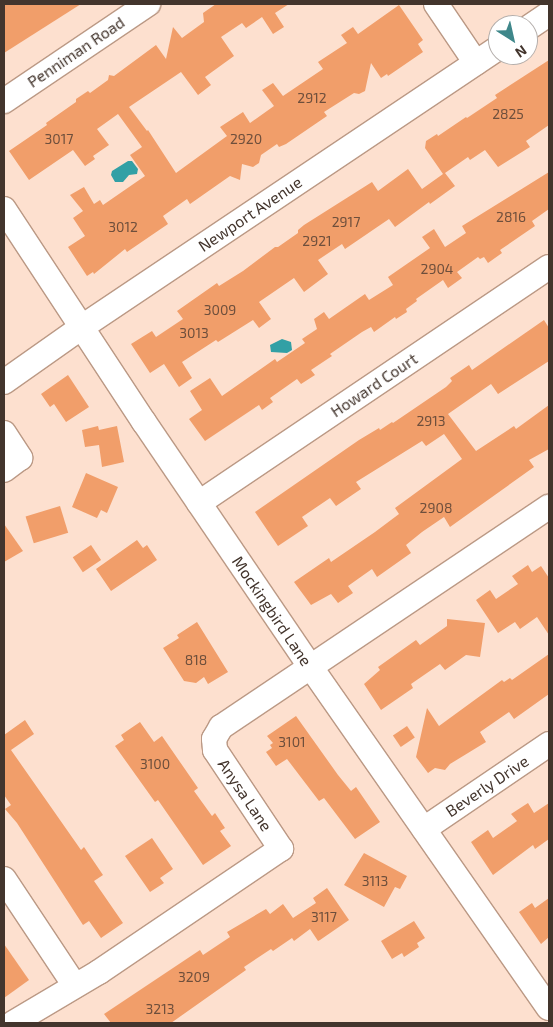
<!DOCTYPE html>
<html>
<head>
<meta charset="utf-8">
<style>
	body { margin:0 }
	#map { position:relative; width:553px; height:1027px; overflow:hidden; background:#fde0cf; font-family:"Exo 2",sans-serif }
	div>[style] { position:absolute }
	.water>* { inset:0; background:#32a0a5 }
	.building>* { inset:0; background:#f19e6a; transform-origin:0 0 }
	.roads { filter:drop-shadow(1px 0 #bb9985) drop-shadow(-1px 0 #bb9985) drop-shadow(0 1px #bb9985) drop-shadow(0 -1px #bb9985) }
	.minor>* { height:24px; margin:-12px; padding:0 12px; transform-origin:12px; border-radius:12px; background:#fff }
	span { translate:-50% -50%; white-space:nowrap; text-align:center; line-height:1.15; -webkit-text-stroke:4px #fff; paint-order:stroke }
	.number-label { font-size:14px; color:#6e4f3c }
	.number-label span { -webkit-text-stroke-width:0 }
	.street-label { font-size:16px; color:#43352d }
	.frame { position:absolute; inset:0; border:5px solid #43352d; pointer-events:none }
	.north { position:absolute; left:488px; top:15px; width:50px; height:50px; box-sizing:border-box; background:#fff; border:1px solid #b4aeab; border-radius:50%; rotate:145deg; font-size:14px; font-weight:700; line-height:20px; text-align:center; color:#43352d }
	.north::after { content:''; display:block; margin:auto; width:18px; height:22px; background:#3f878a; clip-path:polygon(50% 0,100% 100%,50% 72%,0 100%) }
</style>
</head>
<body>
<div id="map">
	<div class="water">
		<i style="clip-path:polygon(128px 161px,132px 161px,138px 169px,137px 174px,129px 175px,123px 182px,115px 182px,111px 175px,112px 171px)"></i>
		<i style="clip-path:polygon(282px 339px,291px 342px,292px 350px,287px 353px,271px 352px,270px 345px)"></i>
	</div>
	<div class="building">
		<i style="clip-path:polygon(4px 4px,81px 4px,4px 53px)"></i>
		<i style="clip-path:polygon(216px 4px,289px 4px,275px 13px,284px 27px,273px 34px,262px 17px,246px 28px,242px 23px,221px 37px,234px 56px,205px 77px,211px 85px,198px 95px,181px 72px,129px 107px,147px 131px,148px 130px,176px 173px,227px 136px,220px 127px,243px 112px,250px 123px,274px 106px,262px 90px,273px 83px,283px 96px,323px 69px,318px 62px,347px 43px,341px 35px,353px 27px,358px 34px,399px 5px,423px 40px,418px 44px,423px 52px,388px 76px,387px 74px,381px 78px,371px 63px,365px 91px,359px 94px,354px 93px,324px 112px,327px 116px,286px 144px,279px 147px,277px 144px,261px 155px,259px 163px,253px 167px,242px 164px,240px 180px,230px 176px,190px 204px,187px 199px,163px 216px,168px 224px,127px 252px,125px 249px,94px 274px,93px 272px,87px 276px,68px 247px,85px 236px,73px 218px,83px 211px,70px 195px,84px 187px,94px 204px,100px 200px,103px 205px,145px 176px,130px 155px,142px 147px,118px 114px,97px 129px,109px 145px,93px 156px,95px 159px,85px 166px,73px 150px,29px 180px,9px 151px,47px 125px,46px 123px,76px 102px,76px 99px,88px 91px,90px 93px,108px 80px,109px 75px,114px 76px,156px 45px,166px 59px,173px 27px,182px 38px,204px 22px,203px 13px)"></i>
		<i style="clip-path:polygon(549px 60px,549px 125px,526px 141px,530px 147px,498px 167px,485px 150px,470px 160px,468px 157px,445px 173px,455px 186px,430px 204px,429px 202px,395px 227px,389px 219px,345px 249px,342px 244px,318px 260px,328px 274px,304px 292px,294px 278px,259px 302px,271px 319px,259px 328px,253px 320px,218px 342px,216px 340px,182px 362px,192px 378px,179px 387px,164px 364px,150px 373px,131px 344px,152px 331px,156px 337px,183px 319px,177px 311px,217px 283px,219px 286px,243px 271px,275px 247px,278px 247px,298px 233px,298px 230px,304px 225px,372px 182px,378px 191px,408px 169px,422px 189px,443px 174px,425px 148px,426px 141px,437px 134px,438px 136px,466px 117px,467px 118px,497px 98px,495px 95px)"></i>
		<i style="clip-path:polygon(549px 172px,549px 209px,532px 221px,535px 226px,500px 250px,502px 253px,488px 263px,484px 257px,480px 259px,478px 257px,457px 272px,462px 278px,448px 288px,443px 280px,416px 299px,417px 301px,406px 309px,407px 312px,396px 319px,395px 317px,374px 332px,371px 327px,362px 332px,330px 354px,332px 356px,311px 370px,315px 375px,301px 384px,297px 379px,270px 398px,273px 402px,262px 410px,259px 405px,205px 441px,189px 419px,202px 410px,190px 391px,210px 378px,222px 396px,275px 359px,277px 362px,305px 343px,302px 339px,317px 329px,314px 319px,324px 312px,329px 319px,365px 294px,369px 300px,393px 285px,388px 277px,430px 248px,422px 237px,434px 229px,445px 247px,466px 233px,462px 226px)"></i>
		<i style="clip-path:polygon(544px 320px,549px 328px,549px 361px,498px 394px,491px 384px,448px 414px,476px 451px,514px 426px,516px 429px,549px 405px,549px 449px,529px 460px,534px 467px,450px 527px,444px 517px,422px 532px,406px 545px,411px 553px,377px 577px,372px 569px,348px 586px,353px 593px,338px 603px,331px 594px,311px 605px,294px 582px,329px 558px,331px 562px,375px 532px,399px 514px,395px 508px,462px 459px,444px 434px,426px 446px,422px 441px,356px 482px,361px 489px,336px 506px,330px 498px,302px 517px,308px 526px,278px 546px,255px 512px,359px 440px,379px 428px,380px 430px,392px 422px,393px 423px,446px 387px,452px 381px,450px 378px,469px 365px,472px 370px)"></i>
		<i style="clip-path:polygon(68px 375px,89px 407px,66px 422px,54px 404px,50px 407px,41px 394px)"></i>
		<i style="clip-path:polygon(98px 426px,99px 430px,117px 426px,124px 462px,102px 467px,99px 445px,85px 447px,82px 430px)"></i>
		<i style="clip-path:polygon(86px 473px,118px 487px,107px 513px,101px 510px,97px 518px,72px 507px)"></i>
		<i style="left:60px;top:506px;width:28px;height:36px;rotate:73deg"></i>
		<i style="clip-path:polygon(4px 524px,23px 551px,4px 562px)"></i>
		<i style="clip-path:polygon(137px 540px,143px 548px,147px 545px,157px 560px,111px 591px,96px 569px)"></i>
		<i style="left:91px;top:545px;width:18px;height:22px;rotate:56deg"></i>
		<i style="clip-path:polygon(528px 565px,532px 572px,541px 566px,549px 578px,549px 635px,537px 617px,520px 629px,515px 622px,498px 633px,476px 600px,490px 590px,496px 599px,518px 584px,512px 576px)"></i>
		<i style="clip-path:polygon(447px 619px,485px 623px,480px 657px,466px 655px,445px 670px,440px 664px,411px 684px,413px 688px,381px 710px,364px 684px,380px 670px,378px 667px,416px 640px,420px 645px,447px 626px)"></i>
		<i style="clip-path:polygon(197px 622px,228px 672px,208px 684px,204px 677px,196px 683px,184px 681px,163px 648px,179px 638px,177px 635px)"></i>
		<i style="clip-path:polygon(549px 654px,549px 694px,514px 719px,509px 712px,480px 732px,486px 742px,450px 764px,445px 770px,435px 768px,428px 773px,416px 757px,427px 708px,439px 726px,502px 680px,504px 682px,510px 678px,512px 680px)"></i>
		<i style="clip-path:polygon(296px 716px,338px 775px,351px 791px,356px 787px,380px 822px,355px 839px,324px 798px,319px 801px,287px 759px,276px 766px,266px 752px,272px 748px,270px 745px,273px 743px,267px 736px)"></i>
		<i style="clip-path:polygon(25px 720px,34px 734px,11px 750px,81px 850px,84px 847px,103px 875px,94px 881px,123px 923px,101px 938px,89px 921px,83px 925px,17px 823px,5px 809px,11px 805px,4px 795px,4px 735px)"></i>
		<i style="clip-path:polygon(140px 722px,154px 742px,162px 736px,198px 788px,194px 791px,212px 816px,215px 813px,225px 828px,220px 831px,231px 846px,203px 865px,158px 800px,155px 802px,115px 746px,124px 740px,121px 735px)"></i>
		<i style="left:407px;top:726px;width:14px;height:17px;rotate:56deg"></i>
		<i style="clip-path:polygon(528px 803px,534px 813px,549px 803px,549px 839px,535px 849px,533px 845px,493px 875px,471px 842px,488px 830px,493px 838px,517px 821px,511px 814px)"></i>
		<i style="clip-path:polygon(152px 838px,173px 869px,160px 878px,164px 883px,150px 892px,125px 856px)"></i>
		<i style="clip-path:polygon(364px 853px,407px 876px,400px 889px,395px 887px,384px 907px,344px 885px)"></i>
		<i style="clip-path:polygon(327px 888px,349px 920px,320px 940px,318px 941px,310px 929px,294px 941px,292px 938px,273px 951px,271px 949px,244px 967px,246px 970px,171px 1023px,111px 1023px,104px 1014px,200px 950px,203px 955px,230px 937px,227px 932px,266px 909px,270px 914px,283px 904px,293px 918px,316px 903px,313px 898px)"></i>
		<i style="clip-path:polygon(549px 898px,549px 937px,541px 944px,519px 912px,532px 903px,535px 908px)"></i>
		<i style="clip-path:polygon(414px 921px,425px 938px,417px 943px,419px 947px,404px 957px,402px 953px,392px 959px,381px 941px)"></i>
		<i style="clip-path:polygon(4px 944px,29px 980px,4px 998px)"></i>
	</div>
	<div class="roads">
		<div class="minor">
			<i style="left:436px;top:4px;width:71px;rotate:55.9deg"></i>
			<i style="left:528px;top:28px;width:25px;rotate:-34deg"></i>
			<i style="left:4px;top:101px;width:174px;rotate:-34deg"></i>
			<i style="left:4px;top:209px;width:255px;rotate:56.7deg"></i>
			<i style="left:144px;top:422px;width:295px;rotate:55.8deg"></i>
			<i style="left:310px;top:666px;width:417px;rotate:55.1deg"></i>
			<i style="left:4px;top:382px;width:95px;rotate:-35.2deg"></i>
			<i style="left:82px;top:327px;width:501px;rotate:-33.85deg"></i>
			<i style="left:4px;top:433px;width:30px;rotate:57deg"></i>
			<i style="left:20px;top:458px;width:20px;rotate:143deg"></i>
			<i style="left:199px;top:503px;width:422px;rotate:-34deg"></i>
			<i style="left:424px;top:829px;width:151px;rotate:-34.2deg"></i>
			<i style="left:4px;top:879px;width:128px;rotate:56.4deg"></i>
			<i style="left:13px;top:1023px;width:100px;rotate:-30.7deg"></i>
			<i style="left:99px;top:972px;width:220px;rotate:-34.1deg"></i>
			<i style="left:281px;top:849px;width:119px;rotate:-123.7deg"></i>
			<i style="left:215px;top:750px;width:11px;rotate:-95deg"></i>
			<i style="left:214px;top:739px;width:14px;rotate:-60deg"></i>
			<i style="left:221px;top:727px;width:395px;rotate:-33.9deg"></i>
		</div>
	</div>
	<div class="number-label">
		<span style="left:312px;top:98px">2912</span>
		<span style="left:508px;top:114px">2825</span>
		<span style="left:59px;top:139px">3017</span>
		<span style="left:246px;top:139px">2920</span>
		<span style="left:511px;top:217px">2816</span>
		<span style="left:346px;top:222px">2917</span>
		<span style="left:123px;top:227px">3012</span>
		<span style="left:317px;top:241px">2921</span>
		<span style="left:437px;top:269px">2904</span>
		<span style="left:220px;top:310px">3009</span>
		<span style="left:194px;top:333px">3013</span>
		<span style="left:431px;top:421px">2913</span>
		<span style="left:436px;top:508px">2908</span>
		<span style="left:196px;top:660px">818</span>
		<span style="left:292px;top:742px">3101</span>
		<span style="left:155px;top:764px">3100</span>
		<span style="left:375px;top:881px">3113</span>
		<span style="left:324px;top:917px">3117</span>
		<span style="left:194px;top:977px">3209</span>
		<span style="left:160px;top:1009px">3213</span>
	</div>
	<div class="street-label">
		<span style="left:76px;top:52px;rotate:-34deg">Penniman Road</span>
		<span style="left:250px;top:214px;rotate:-34deg">Newport Avenue</span>
		<span style="left:374px;top:385px;rotate:-34deg">Howard Court</span>
		<span style="left:272px;top:611px;rotate:56deg">Mockingbird Lane</span>
		<span style="left:487px;top:786px;rotate:-34deg">Beverly Drive</span>
		<span style="left:245px;top:795px;rotate:56deg">Anysa Lane</span>
	</div>
	<div class="frame"></div>
	<div class="north">N</div>
</div>
</body>
</html>
